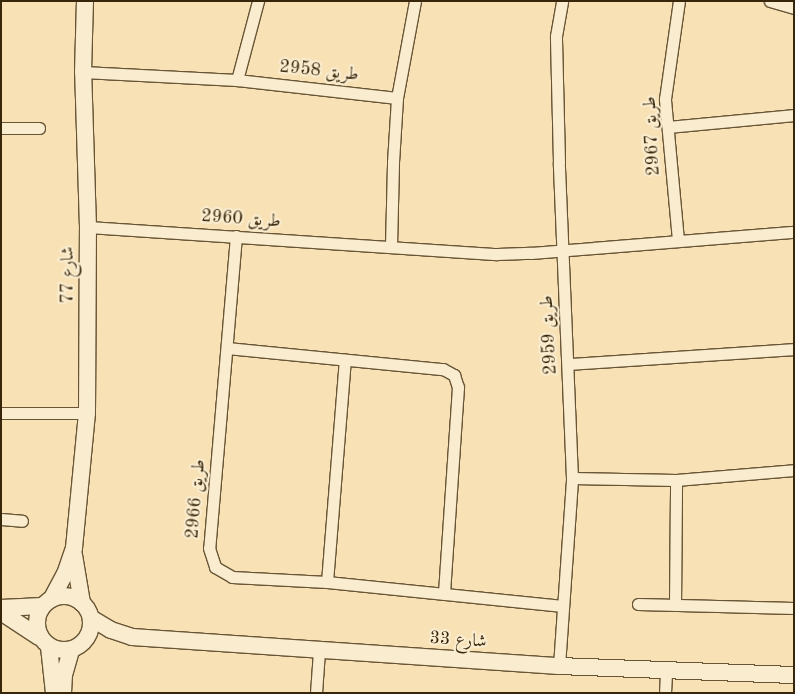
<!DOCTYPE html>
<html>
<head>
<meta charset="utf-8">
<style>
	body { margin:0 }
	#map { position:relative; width:795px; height:694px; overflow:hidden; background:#f7e1b5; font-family:"Old Standard TT",Amiri,serif }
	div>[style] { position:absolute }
	.roads { filter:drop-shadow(1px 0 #685535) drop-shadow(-1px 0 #685535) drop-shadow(0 1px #685535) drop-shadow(0 -1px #685535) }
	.street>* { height:11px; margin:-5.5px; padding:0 5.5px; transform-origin:5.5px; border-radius:5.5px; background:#faeccf }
	.secondary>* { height:16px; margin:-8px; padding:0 8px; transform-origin:8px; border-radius:8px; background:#faeccf }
	.secondary>.ring { margin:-8px; padding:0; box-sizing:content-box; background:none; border:16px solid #faeccf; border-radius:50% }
	span { translate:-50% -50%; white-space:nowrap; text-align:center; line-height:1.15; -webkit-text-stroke:4.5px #faeccf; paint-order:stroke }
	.street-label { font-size:18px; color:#38260a }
	.frame { position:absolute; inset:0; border:2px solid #38260a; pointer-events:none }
</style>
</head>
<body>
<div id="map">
	<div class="roads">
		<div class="street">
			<i style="left:770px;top:1px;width:25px;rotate:16deg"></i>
			<i style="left:83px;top:72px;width:154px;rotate:3deg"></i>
			<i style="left:237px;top:80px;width:161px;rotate:6.4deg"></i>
			<i style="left:237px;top:80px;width:82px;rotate:-75.1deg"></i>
			<i style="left:668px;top:127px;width:127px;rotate:-5.4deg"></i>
			<i style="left:1px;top:128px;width:38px"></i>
			<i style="left:88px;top:227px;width:410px;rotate:3.8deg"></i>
			<i style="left:497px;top:254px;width:34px;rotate:-2deg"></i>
			<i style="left:531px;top:253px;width:264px;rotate:-4.6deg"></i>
			<i style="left:236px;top:236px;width:313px;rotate:94.9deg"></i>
			<i style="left:209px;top:548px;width:20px;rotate:72deg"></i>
			<i style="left:215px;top:567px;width:20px;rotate:30deg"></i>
			<i style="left:232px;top:577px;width:95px;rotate:3deg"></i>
			<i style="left:327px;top:582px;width:237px;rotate:5.8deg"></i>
			<i style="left:678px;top:240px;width:142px;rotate:-95.3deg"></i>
			<i style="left:665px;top:99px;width:99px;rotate:-81.9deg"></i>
			<i style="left:391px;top:246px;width:84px;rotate:-88.6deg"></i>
			<i style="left:393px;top:162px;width:64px;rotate:-86.4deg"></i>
			<i style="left:397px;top:98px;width:99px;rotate:-79.5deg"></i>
			<i style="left:227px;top:348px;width:217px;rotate:5.6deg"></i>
			<i style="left:443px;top:369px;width:13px;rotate:29deg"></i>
			<i style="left:454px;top:375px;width:13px;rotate:72deg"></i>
			<i style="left:458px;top:387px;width:207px;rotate:93.9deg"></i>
			<i style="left:569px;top:364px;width:225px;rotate:-3.8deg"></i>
			<i style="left:1px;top:413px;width:86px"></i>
			<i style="left:572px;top:478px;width:104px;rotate:1.1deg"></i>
			<i style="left:676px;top:480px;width:118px;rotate:-4.8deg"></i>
			<i style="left:1px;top:519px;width:21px;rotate:5deg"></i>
			<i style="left:327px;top:582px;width:223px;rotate:-85.4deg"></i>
			<i style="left:638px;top:604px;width:156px;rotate:1.5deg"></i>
			<i style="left:675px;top:605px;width:125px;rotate:-89.5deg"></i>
			<i style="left:559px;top:666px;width:188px;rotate:-86deg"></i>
			<i style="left:572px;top:478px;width:316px;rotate:-92.4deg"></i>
			<i style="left:559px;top:162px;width:126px;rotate:-91.4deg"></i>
			<i style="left:556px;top:36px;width:36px;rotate:-80deg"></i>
			<i style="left:316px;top:693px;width:42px;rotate:-85.9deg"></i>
			<i style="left:665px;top:693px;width:21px;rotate:-87deg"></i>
		</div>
		<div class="secondary">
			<i style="left:74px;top:555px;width:49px;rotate:80.5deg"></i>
			<i class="ring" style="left:37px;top:596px;width:38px;height:38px"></i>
			<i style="left:52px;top:598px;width:27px;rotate:-62deg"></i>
			<i style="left:65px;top:574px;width:28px;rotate:-71deg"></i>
			<i style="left:74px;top:548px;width:136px;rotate:-84.5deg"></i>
			<i style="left:87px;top:413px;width:186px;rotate:-89.7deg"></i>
			<i style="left:88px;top:227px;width:155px;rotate:-91.8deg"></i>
			<i style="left:83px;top:72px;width:71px;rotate:-88.4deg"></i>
			<i style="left:1px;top:608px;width:41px;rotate:-2.8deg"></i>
			<i style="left:1px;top:612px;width:45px;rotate:33.3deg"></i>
			<i style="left:91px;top:618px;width:23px;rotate:31deg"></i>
			<i style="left:111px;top:630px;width:22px;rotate:18deg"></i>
			<i style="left:132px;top:637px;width:428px;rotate:3.9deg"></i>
			<i style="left:559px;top:666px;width:235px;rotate:2.2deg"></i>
			<i style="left:49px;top:647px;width:46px;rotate:83.8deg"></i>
			<i style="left:63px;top:693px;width:18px;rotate:-87deg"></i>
			<i style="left:64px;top:675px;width:26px;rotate:-74deg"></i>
		</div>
	</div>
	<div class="street-label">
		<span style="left:319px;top:71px;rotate:6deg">طريق 2958</span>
		<span style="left:652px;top:136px;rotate:-93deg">طريق 2967</span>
		<span style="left:241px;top:219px;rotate:4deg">طريق 2960</span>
		<span style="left:68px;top:275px;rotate:-90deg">شارع 77</span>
		<span style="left:549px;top:335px;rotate:-93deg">طريق 2959</span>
		<span style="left:196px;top:499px;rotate:-85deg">طريق 2966</span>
		<span style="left:458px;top:640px;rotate:4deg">شارع 33</span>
	</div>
	<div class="frame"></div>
</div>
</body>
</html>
